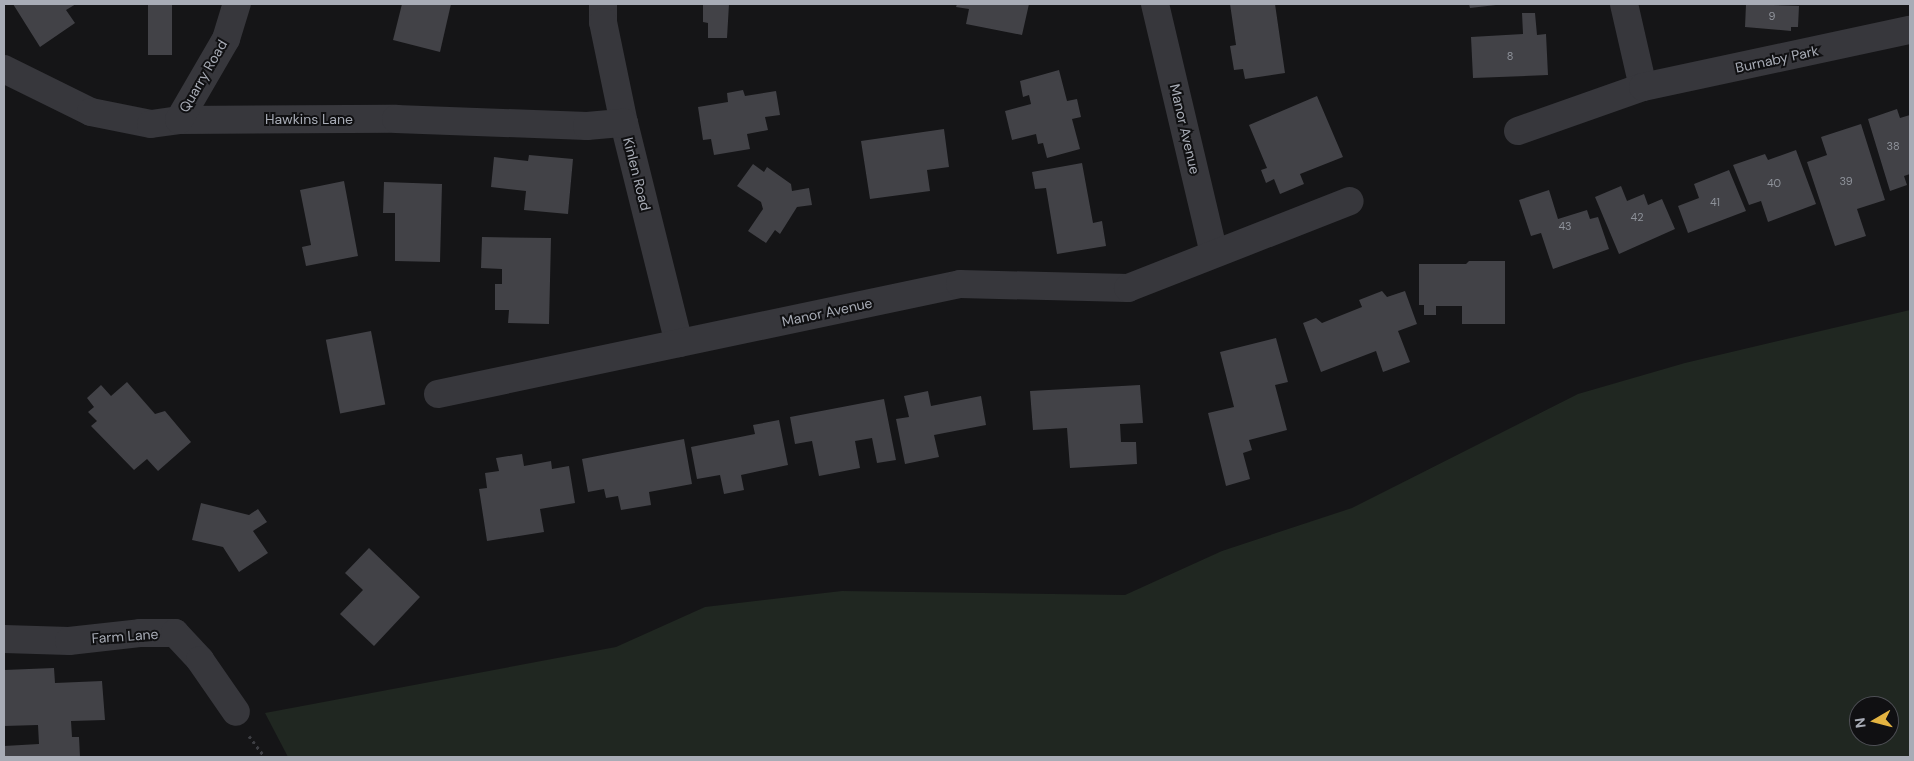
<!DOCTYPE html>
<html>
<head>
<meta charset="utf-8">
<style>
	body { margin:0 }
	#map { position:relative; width:1914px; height:761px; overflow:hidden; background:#151517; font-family:"DM Sans",sans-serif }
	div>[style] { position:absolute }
	.green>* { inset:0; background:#202721 }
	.building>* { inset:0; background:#424247; transform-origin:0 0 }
	.path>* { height:3px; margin-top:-1.5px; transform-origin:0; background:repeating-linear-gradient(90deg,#3d3e43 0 2.5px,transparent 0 6.5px) }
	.minor>* { height:28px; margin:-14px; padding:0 14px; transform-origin:14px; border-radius:14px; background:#37373c }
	span { translate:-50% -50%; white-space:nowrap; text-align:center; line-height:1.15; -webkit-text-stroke:4px #101012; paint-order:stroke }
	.number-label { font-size:11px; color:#8e929a }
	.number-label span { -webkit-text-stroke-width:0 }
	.street-label { font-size:14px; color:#a8acb6 }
	.frame { position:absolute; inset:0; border:5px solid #a8acb6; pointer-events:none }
	.north { position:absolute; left:1849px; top:696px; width:50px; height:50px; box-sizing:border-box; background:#101012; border:1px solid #4d4e54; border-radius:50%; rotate:262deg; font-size:14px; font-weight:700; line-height:20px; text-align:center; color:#a8acb6 }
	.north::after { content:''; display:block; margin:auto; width:18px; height:22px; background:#e4b441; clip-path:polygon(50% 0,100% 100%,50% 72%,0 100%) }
</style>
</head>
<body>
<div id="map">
	<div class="green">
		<i style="clip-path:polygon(evenodd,1910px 310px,1910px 757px,288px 757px,265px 713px,616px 647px,705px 607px,842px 591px,1125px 595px,1222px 551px,1352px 508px,1578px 394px,1685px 363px,1910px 310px,1859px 706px,1889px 706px,1889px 736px,1859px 736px,1859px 706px)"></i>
	</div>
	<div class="building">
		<i style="clip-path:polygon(13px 4px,76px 4px,66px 10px,75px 23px,40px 47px)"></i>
		<i style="left:148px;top:4px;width:24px;height:51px"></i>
		<i style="clip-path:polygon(402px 4px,451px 4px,440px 52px,393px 40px)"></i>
		<i style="clip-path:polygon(703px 4px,729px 4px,727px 38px,708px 38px,708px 23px,703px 22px)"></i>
		<i style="clip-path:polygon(957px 4px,1029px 4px,1022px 35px,966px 24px,969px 9px,956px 7px)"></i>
		<i style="clip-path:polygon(1230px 4px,1275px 4px,1285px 73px,1245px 79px,1243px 69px,1234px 70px,1230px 46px,1236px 45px)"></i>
		<i style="clip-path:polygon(1469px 4px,1496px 4px,1496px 5px,1470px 8px)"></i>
		<i style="clip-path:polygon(1746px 4px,1799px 6px,1798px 27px,1791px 27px,1791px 31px,1745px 27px)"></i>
		<i style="clip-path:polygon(1522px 13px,1535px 13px,1537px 35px,1546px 34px,1548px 75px,1473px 78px,1471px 37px,1523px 34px)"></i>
		<i style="clip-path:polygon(1059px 70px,1067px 101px,1077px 99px,1081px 117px,1072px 119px,1080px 149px,1047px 158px,1043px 143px,1038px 144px,1036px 134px,1012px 140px,1005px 111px,1031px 104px,1029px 95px,1023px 97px,1020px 81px)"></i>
		<i style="clip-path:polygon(743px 90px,745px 96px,776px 91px,780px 115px,765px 117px,768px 130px,747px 134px,750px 149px,714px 155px,711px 139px,703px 140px,698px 107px,728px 102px,727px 93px)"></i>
		<i style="clip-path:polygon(1317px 96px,1343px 157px,1300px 174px,1304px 184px,1280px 194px,1274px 179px,1266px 183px,1261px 170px,1267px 168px,1249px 125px)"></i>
		<i style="clip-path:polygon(1897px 109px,1900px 118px,1910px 115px,1910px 174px,1904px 176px,1907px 185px,1890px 191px,1868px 119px)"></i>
		<i style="clip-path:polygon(1861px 124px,1885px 200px,1857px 209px,1866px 236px,1835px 246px,1807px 162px,1827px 155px,1821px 137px)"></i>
		<i style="clip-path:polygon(944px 129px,949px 167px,927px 170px,930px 191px,870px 199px,861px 141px)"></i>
		<i style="clip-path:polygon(1796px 150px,1816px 204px,1768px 222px,1761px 201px,1749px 205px,1733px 165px,1765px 154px,1768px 160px)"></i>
		<i style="clip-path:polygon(529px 155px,573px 159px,568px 214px,524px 210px,526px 191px,491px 187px,494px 157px,528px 161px)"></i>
		<i style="clip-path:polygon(1082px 163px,1093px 223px,1102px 221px,1106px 246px,1057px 254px,1046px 188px,1035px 189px,1032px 172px)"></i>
		<i style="clip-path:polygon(753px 164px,764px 172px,767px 167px,791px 184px,792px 191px,809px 188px,812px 205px,797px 207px,780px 234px,775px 230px,766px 243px,748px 231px,763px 209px,761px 202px,737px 186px)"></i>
		<i style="clip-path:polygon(1729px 170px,1746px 211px,1688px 233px,1678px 206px,1699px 198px,1694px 184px)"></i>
		<i style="clip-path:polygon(344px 181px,358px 256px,306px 266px,302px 247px,311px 245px,300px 190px)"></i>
		<i style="clip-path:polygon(384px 182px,442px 184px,440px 262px,395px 261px,395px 213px,383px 213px)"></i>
		<i style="clip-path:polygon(1621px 186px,1627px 201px,1644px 194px,1648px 205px,1662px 199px,1675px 229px,1619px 254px,1595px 197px)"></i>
		<i style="clip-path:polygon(1549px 190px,1558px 219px,1587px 210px,1590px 219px,1598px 217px,1609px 249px,1553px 269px,1541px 233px,1531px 236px,1519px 200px)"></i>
		<i style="clip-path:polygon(482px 237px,551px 238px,549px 324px,508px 323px,509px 310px,495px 310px,495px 284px,502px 284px,502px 269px,481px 268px)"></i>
		<i style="clip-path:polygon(1469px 261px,1505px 261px,1505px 324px,1462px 324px,1462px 306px,1436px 306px,1436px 315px,1424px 315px,1424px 305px,1419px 305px,1419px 264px,1466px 264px)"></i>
		<i style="clip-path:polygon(1382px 291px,1387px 297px,1405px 291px,1417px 324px,1398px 331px,1410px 362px,1383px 372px,1376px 351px,1321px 372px,1303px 323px,1316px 318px,1322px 323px,1362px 307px,1359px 300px)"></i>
		<i style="left:371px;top:331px;width:75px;height:46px;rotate:79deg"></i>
		<i style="clip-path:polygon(1276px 338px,1288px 382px,1275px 385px,1287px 430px,1249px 440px,1252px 450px,1243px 453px,1250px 479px,1226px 486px,1208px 413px,1234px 407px,1220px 352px)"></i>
		<i style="clip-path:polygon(127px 382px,155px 414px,165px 411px,191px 442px,158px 471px,147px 459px,134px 470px,91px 426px,97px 421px,88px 412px,94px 407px,87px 398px,101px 385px,111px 396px)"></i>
		<i style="clip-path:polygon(1140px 385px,1143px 423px,1120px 424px,1121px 442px,1136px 442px,1137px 464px,1070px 468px,1067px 428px,1033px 430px,1030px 391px)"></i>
		<i style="clip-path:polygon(928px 391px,931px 406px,981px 396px,986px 425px,934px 435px,939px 457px,905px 464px,896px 419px,909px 417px,904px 396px)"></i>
		<i style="clip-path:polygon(884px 399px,896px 460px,877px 463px,872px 438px,855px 441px,860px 468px,819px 476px,812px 441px,795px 444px,790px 417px)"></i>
		<i style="clip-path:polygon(779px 420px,788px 465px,741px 475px,744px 490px,724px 494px,720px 475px,697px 479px,691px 447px,755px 434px,753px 425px)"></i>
		<i style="clip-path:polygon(684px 439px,692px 484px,649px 492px,651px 505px,621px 510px,618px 496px,606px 498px,604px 489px,588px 492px,582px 459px)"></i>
		<i style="clip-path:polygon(522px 454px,524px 466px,551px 461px,552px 469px,569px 466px,575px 503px,540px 509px,544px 532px,487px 541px,479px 489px,487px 488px,485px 473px,499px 471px,496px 458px)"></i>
		<i style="clip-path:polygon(201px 503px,249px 515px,258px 509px,267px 522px,253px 531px,268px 553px,239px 572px,223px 547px,192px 540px)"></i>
		<i style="clip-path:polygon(369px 548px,420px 597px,374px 646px,340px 614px,363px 590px,345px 573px)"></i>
		<i style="clip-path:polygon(54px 668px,55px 683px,102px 681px,105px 720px,71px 721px,72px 737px,79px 737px,80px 757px,4px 757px,4px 746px,39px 744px,38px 725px,4px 726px,4px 670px)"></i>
	</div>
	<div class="path">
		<i style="left:249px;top:736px;width:26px;rotate:53deg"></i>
	</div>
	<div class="minor">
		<i style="left:603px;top:4px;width:18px;rotate:90deg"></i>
		<i style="left:603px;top:22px;width:103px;rotate:78.3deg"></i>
		<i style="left:624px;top:123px;width:227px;rotate:76deg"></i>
		<i style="left:1155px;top:4px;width:256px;rotate:76.7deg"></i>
		<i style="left:1624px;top:4px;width:85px;rotate:77.1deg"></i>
		<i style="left:4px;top:69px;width:97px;rotate:26.3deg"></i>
		<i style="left:91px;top:112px;width:61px;rotate:11.3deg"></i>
		<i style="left:151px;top:124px;width:28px;rotate:-8deg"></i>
		<i style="left:179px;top:120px;width:217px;rotate:-0.3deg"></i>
		<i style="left:396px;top:119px;width:191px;rotate:2.1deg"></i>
		<i style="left:587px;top:126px;width:37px;rotate:-5deg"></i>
		<i style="left:179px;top:120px;width:94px;rotate:-59.9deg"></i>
		<i style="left:226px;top:39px;width:37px;rotate:-73deg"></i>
		<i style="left:1518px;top:131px;width:133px;rotate:-19.4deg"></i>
		<i style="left:1643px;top:87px;width:273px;rotate:-12.1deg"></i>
		<i style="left:438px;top:394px;width:533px;rotate:-11.9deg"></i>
		<i style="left:960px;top:284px;width:168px;rotate:1.4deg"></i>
		<i style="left:1128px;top:288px;width:238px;rotate:-21.4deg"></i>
		<i style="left:4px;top:639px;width:65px;rotate:1.8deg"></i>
		<i style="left:69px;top:641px;width:71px;rotate:-6.4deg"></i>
		<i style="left:140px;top:633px;width:35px"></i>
		<i style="left:175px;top:633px;width:37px;rotate:47deg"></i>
		<i style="left:200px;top:660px;width:63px;rotate:55.3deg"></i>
	</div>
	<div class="number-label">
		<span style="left:1772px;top:16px">9</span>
		<span style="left:1510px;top:56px">8</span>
		<span style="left:1893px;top:146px">38</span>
		<span style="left:1846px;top:181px">39</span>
		<span style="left:1774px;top:183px">40</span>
		<span style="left:1715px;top:202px">41</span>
		<span style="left:1637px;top:217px">42</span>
		<span style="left:1565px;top:226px">43</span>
	</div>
	<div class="street-label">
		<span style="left:1777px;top:59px;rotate:-12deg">Burnaby Park</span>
		<span style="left:203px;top:76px;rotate:-60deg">Quarry Road</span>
		<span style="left:309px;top:119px">Hawkins Lane</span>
		<span style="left:1185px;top:129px;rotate:77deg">Manor Avenue</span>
		<span style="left:637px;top:174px;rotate:76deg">Kinlen Road</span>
		<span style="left:827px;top:312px;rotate:-12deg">Manor Avenue</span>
		<span style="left:125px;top:636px;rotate:-4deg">Farm Lane</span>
	</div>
	<div class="frame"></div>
	<div class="north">N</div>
</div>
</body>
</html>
